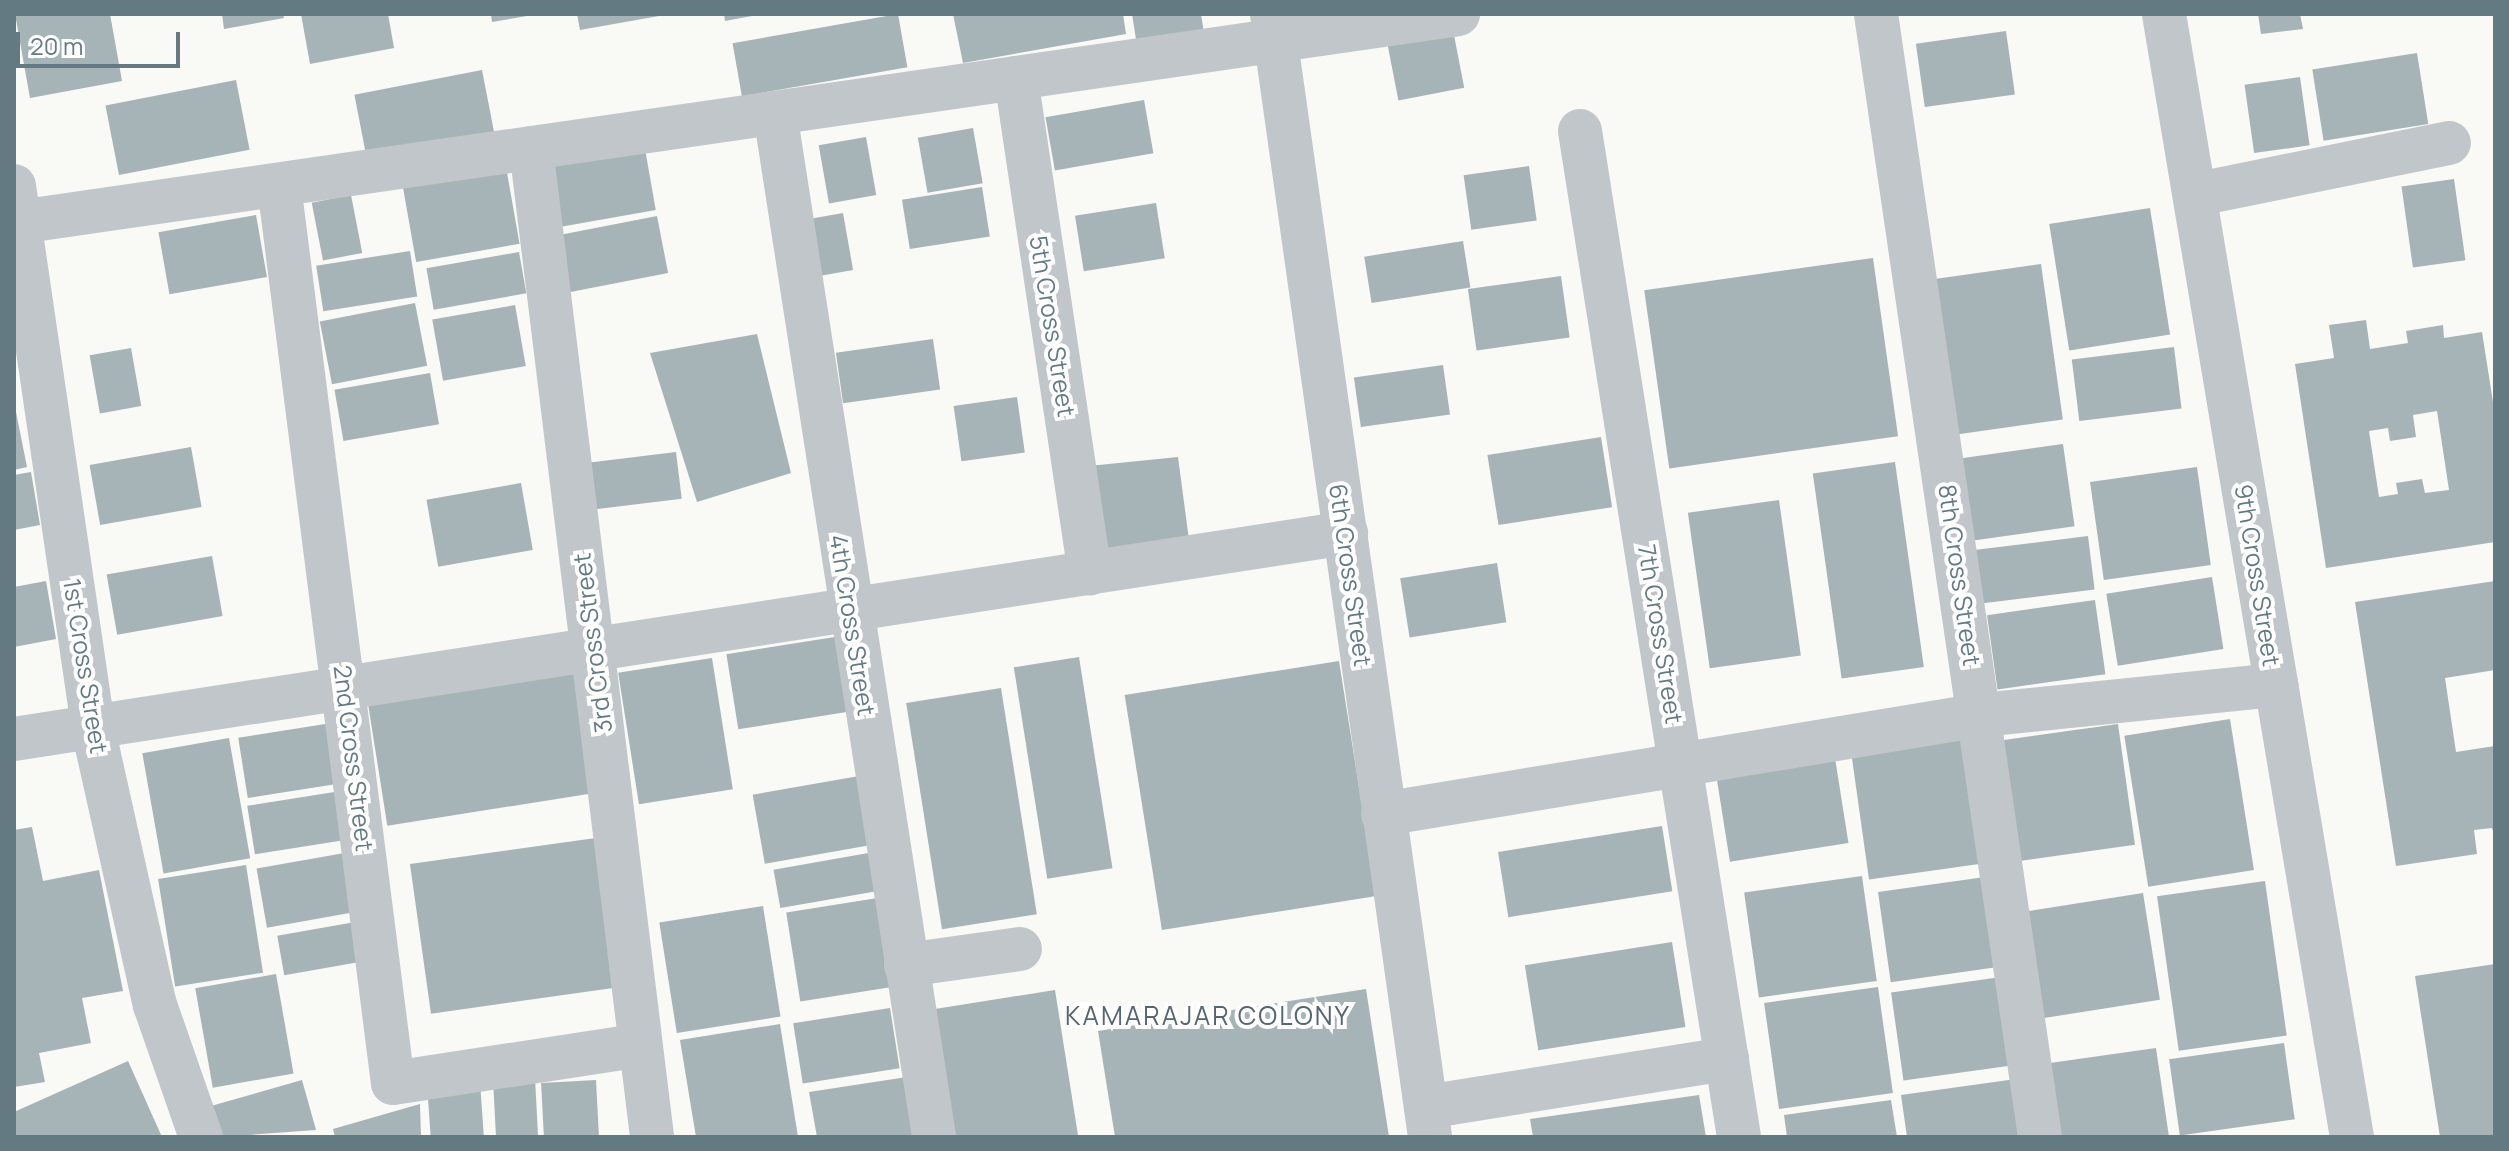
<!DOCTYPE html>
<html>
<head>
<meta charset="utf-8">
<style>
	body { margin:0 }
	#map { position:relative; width:2509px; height:1151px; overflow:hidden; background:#f9f9f6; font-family:Manrope,sans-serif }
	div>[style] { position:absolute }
	.building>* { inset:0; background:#a6b3b7; transform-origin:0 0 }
	.street>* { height:44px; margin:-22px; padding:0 22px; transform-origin:22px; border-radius:22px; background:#c0c6c9 }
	span { translate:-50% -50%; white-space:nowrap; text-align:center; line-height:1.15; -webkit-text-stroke:8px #fff; paint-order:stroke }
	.street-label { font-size:24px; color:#637a83 }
	.neighbourhood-label { font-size:26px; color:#55676d; letter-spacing:2px }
	.frame { position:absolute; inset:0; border:16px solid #637a83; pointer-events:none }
	.scale { position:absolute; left:16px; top:32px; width:164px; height:36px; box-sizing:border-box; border:4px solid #637a83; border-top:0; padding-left:10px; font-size:24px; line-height:28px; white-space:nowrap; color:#637a83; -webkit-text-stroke:6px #fff; paint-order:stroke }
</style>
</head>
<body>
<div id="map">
	<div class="building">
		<i style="clip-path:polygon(15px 14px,110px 14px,122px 81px,30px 98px)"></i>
		<i style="clip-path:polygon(222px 14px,283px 14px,284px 18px,224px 29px)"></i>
		<i style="clip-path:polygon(301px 14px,388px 14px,394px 48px,310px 64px)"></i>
		<i style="clip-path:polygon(491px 14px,527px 14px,527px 16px,492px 22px)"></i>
		<i style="clip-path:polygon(577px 14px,658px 14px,659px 16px,580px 30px)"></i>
		<i style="clip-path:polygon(724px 14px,752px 14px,752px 16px,725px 21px)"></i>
		<i style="left:898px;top:14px;width:54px;height:168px;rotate:80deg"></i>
		<i style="clip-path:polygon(953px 14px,1123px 14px,1126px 34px,963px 63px)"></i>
		<i style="clip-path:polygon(1132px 14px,1201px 14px,1205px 40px,1138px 52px)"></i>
		<i style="clip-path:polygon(2258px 14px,2300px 14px,2303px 29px,2261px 34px)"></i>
		<i style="left:1452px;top:25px;width:64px;height:67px;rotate:79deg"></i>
		<i style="left:2006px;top:31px;width:64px;height:91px;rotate:82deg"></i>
		<i style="left:2417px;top:53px;width:72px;height:106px;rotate:81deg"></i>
		<i style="left:482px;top:70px;width:65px;height:130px;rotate:79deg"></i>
		<i style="left:2300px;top:77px;width:69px;height:56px;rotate:82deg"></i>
		<i style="left:236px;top:80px;width:71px;height:133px;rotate:79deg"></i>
		<i style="left:1144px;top:100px;width:54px;height:100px;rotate:80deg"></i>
		<i style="left:973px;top:128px;width:56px;height:56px;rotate:80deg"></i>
		<i style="left:866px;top:137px;width:59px;height:48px;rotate:80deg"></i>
		<i style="left:645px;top:149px;width:62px;height:102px;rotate:80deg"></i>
		<i style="left:1529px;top:166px;width:55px;height:66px;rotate:82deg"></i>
		<i style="left:506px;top:167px;width:78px;height:105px;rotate:80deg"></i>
		<i style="left:2454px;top:179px;width:82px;height:53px;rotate:82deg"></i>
		<i style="left:982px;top:187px;width:50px;height:81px;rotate:81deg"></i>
		<i style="left:351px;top:195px;width:59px;height:40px;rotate:79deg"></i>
		<i style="left:1156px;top:203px;width:56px;height:82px;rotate:81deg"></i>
		<i style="left:2150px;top:208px;width:128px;height:102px;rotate:81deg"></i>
		<i style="left:843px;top:213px;width:58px;height:33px;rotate:80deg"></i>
		<i style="left:256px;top:215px;width:63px;height:99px;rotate:80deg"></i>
		<i style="left:657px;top:216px;width:58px;height:102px;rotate:79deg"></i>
		<i style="left:1463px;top:241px;width:47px;height:100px;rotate:81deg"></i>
		<i style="left:410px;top:251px;width:46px;height:95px;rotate:81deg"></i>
		<i style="left:519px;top:252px;width:42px;height:94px;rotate:80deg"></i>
		<i style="left:1873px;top:258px;width:180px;height:231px;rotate:82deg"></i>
		<i style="left:2041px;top:264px;width:157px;height:118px;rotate:82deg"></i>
		<i style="left:1561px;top:276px;width:62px;height:94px;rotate:82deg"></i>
		<i style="left:415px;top:303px;width:64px;height:97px;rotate:79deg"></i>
		<i style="left:515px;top:305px;width:62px;height:84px;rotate:80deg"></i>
		<i style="clip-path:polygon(evenodd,2366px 320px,2370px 349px,2408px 343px,2406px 331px,2443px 325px,2444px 338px,2482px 332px,2495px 415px,2495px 542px,2326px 568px,2295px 364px,2334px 358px,2329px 325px,2366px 320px,2437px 411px,2449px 490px,2425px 493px,2422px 479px,2396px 483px,2398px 494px,2379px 497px,2369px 431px,2388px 428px,2390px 441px,2416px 437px,2413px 415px,2437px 411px)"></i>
		<i style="clip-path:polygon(757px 334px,791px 473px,697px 502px,650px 353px)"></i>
		<i style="left:933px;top:339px;width:51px;height:98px;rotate:82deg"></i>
		<i style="left:2174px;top:347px;width:62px;height:103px;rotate:83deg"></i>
		<i style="left:131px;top:348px;width:59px;height:42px;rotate:80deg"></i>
		<i style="left:1443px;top:365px;width:50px;height:90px;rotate:82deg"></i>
		<i style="left:430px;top:373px;width:52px;height:97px;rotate:80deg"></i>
		<i style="left:1017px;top:397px;width:56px;height:64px;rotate:82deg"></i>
		<i style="clip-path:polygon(14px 402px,27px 467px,14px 470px)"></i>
		<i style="left:1601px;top:437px;width:71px;height:115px;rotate:81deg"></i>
		<i style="left:2063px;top:444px;width:83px;height:113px;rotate:82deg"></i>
		<i style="left:191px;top:447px;width:61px;height:103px;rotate:80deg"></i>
		<i style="left:676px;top:452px;width:47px;height:101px;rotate:83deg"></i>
		<i style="clip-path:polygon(1178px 457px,1189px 540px,1109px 552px,1089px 466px)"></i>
		<i style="left:1895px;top:462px;width:207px;height:83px;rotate:82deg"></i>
		<i style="left:2197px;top:467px;width:99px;height:108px;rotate:82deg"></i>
		<i style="clip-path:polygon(31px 472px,40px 525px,14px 530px,14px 475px)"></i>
		<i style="left:521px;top:483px;width:68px;height:96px;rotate:80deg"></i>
		<i style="left:1779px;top:500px;width:157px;height:92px;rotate:82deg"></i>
		<i style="left:2088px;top:536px;width:54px;height:127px;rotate:83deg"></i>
		<i style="left:212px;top:556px;width:61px;height:107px;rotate:80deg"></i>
		<i style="left:1497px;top:563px;width:60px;height:98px;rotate:81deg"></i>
		<i style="left:2212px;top:577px;width:73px;height:107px;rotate:81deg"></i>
		<i style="clip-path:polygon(46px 581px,56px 639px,14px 647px,14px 587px)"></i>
		<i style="clip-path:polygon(2495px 581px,2495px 670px,2445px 678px,2456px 752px,2495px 746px,2495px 837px,2492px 828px,2474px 830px,2477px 854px,2396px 866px,2355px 602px)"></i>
		<i style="left:2095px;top:600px;width:75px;height:109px;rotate:82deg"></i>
		<i style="left:841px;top:636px;width:76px;height:116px;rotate:81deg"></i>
		<i style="left:1079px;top:657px;width:214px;height:66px;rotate:81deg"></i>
		<i style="left:712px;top:658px;width:133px;height:95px;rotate:81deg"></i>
		<i style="left:1339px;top:661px;width:238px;height:217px;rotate:81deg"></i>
		<i style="left:578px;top:668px;width:126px;height:213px;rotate:81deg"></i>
		<i style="left:1001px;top:688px;width:229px;height:96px;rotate:81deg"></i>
		<i style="left:2230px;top:719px;width:153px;height:107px;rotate:81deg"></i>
		<i style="left:338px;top:722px;width:61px;height:101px;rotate:81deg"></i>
		<i style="left:2118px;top:724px;width:122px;height:117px;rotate:82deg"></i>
		<i style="left:1962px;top:729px;width:136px;height:113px;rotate:82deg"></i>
		<i style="left:229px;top:738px;width:122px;height:88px;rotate:80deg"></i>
		<i style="left:1835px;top:758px;width:86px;height:120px;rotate:81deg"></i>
		<i style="left:859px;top:776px;width:70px;height:108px;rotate:80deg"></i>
		<i style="left:347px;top:790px;width:49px;height:101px;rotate:81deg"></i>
		<i style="left:1662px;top:826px;width:66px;height:166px;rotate:81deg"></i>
		<i style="clip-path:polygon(32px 827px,43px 881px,99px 870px,123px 991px,82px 998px,91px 1043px,39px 1053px,45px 1082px,14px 1087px,14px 830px)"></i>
		<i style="left:610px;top:836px;width:151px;height:202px;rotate:82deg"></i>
		<i style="left:356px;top:851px;width:60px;height:101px;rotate:80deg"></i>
		<i style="left:874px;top:852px;width:39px;height:102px;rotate:80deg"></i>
		<i style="left:246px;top:865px;width:109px;height:89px;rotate:81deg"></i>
		<i style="left:1862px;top:876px;width:106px;height:119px;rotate:82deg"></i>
		<i style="left:1985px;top:877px;width:91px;height:108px;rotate:82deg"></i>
		<i style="left:2265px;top:881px;width:156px;height:109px;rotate:82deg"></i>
		<i style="left:2143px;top:893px;width:108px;height:119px;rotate:81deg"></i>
		<i style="left:884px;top:897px;width:90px;height:99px;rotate:81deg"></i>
		<i style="left:763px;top:906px;width:112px;height:105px;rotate:81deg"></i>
		<i style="left:361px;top:921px;width:40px;height:85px;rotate:80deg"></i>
		<i style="left:1672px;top:942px;width:86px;height:149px;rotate:81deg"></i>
		<i style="clip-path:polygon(2495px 964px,2495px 1137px,2440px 1137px,2415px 976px)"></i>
		<i style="left:276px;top:974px;width:101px;height:82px;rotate:80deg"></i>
		<i style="left:2001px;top:977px;width:89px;height:111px;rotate:82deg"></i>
		<i style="left:1878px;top:987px;width:107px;height:115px;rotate:82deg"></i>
		<i style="clip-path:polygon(1366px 989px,1389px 1137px,1115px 1137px,1098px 1031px)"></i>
		<i style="left:1055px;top:990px;width:149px;height:123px;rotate:81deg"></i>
		<i style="left:890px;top:1008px;width:61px;height:98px;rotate:81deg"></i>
		<i style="clip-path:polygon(780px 1024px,798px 1137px,696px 1137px,680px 1040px)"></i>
		<i style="left:2284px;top:1043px;width:77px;height:116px;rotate:82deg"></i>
		<i style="clip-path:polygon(2156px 1048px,2169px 1137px,2060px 1137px,2050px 1063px)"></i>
		<i style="clip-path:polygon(128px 1061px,162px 1137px,14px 1137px,14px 1112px)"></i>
		<i style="clip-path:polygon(907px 1077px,917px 1137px,817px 1137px,809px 1092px)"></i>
		<i style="left:535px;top:1078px;width:59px;height:42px;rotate:87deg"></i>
		<i style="clip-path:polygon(2023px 1078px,2031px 1137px,1907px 1137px,1901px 1095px)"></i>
		<i style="clip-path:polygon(302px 1080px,316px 1130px,220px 1137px,211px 1106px)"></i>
		<i style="left:596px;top:1080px;width:57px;height:55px;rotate:87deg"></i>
		<i style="left:480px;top:1082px;width:55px;height:53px;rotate:86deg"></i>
		<i style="clip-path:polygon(1699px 1095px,1706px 1137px,1533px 1137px,1530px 1119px)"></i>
		<i style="clip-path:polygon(1891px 1100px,1897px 1137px,1787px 1137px,1784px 1115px)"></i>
		<i style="clip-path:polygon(420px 1104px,421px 1137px,335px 1137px,333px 1129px)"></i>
	</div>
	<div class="street">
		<i style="left:1272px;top:14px;width:1134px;rotate:81.99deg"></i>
		<i style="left:1876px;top:14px;width:1135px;rotate:81.69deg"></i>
		<i style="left:2164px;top:14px;width:1139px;rotate:80.5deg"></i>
		<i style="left:1016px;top:78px;width:501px;rotate:81.51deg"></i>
		<i style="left:775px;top:113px;width:1036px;rotate:81.17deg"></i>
		<i style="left:1580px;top:131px;width:1018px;rotate:81.02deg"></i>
		<i style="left:531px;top:148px;width:996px;rotate:83.02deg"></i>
		<i style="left:279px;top:185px;width:905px;rotate:82.77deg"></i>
		<i style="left:393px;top:1083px;width:250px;rotate:-8.7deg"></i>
		<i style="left:14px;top:186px;width:553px;rotate:81.68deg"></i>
		<i style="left:94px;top:733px;width:279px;rotate:77.4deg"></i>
		<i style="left:155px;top:1005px;width:140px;rotate:70.8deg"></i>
		<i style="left:2198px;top:194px;width:256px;rotate:-11.5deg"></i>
		<i style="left:19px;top:222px;width:1454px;rotate:-8.22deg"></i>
		<i style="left:14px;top:739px;width:1348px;rotate:-8.79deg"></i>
		<i style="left:1383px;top:814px;width:606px;rotate:-9.4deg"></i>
		<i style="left:1981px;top:715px;width:297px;rotate:-5.8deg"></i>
		<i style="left:906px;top:965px;width:115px;rotate:-8deg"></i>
		<i style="left:1426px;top:1107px;width:305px;rotate:-9.1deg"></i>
	</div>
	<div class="street-label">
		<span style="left:1053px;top:326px;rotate:81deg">5th Cross Street</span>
		<span style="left:1351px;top:575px;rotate:82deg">6th Cross Street</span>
		<span style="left:1960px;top:575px;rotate:82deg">8th Cross Street</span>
		<span style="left:2258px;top:575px;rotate:81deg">9th Cross Street</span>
		<span style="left:853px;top:625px;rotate:81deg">4th Cross Street</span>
		<span style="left:1661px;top:634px;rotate:81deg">7th Cross Street</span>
		<span style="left:592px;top:643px;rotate:-97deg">3rd Cross Street</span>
		<span style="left:86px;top:666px;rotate:81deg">1st Cross Street</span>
		<span style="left:354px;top:758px;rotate:83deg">2nd Cross Street</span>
	</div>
	<div class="neighbourhood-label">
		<span style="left:1208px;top:1016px">KAMARAJAR COLONY</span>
	</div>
	<div class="frame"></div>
	<div class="scale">20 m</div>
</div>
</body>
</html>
